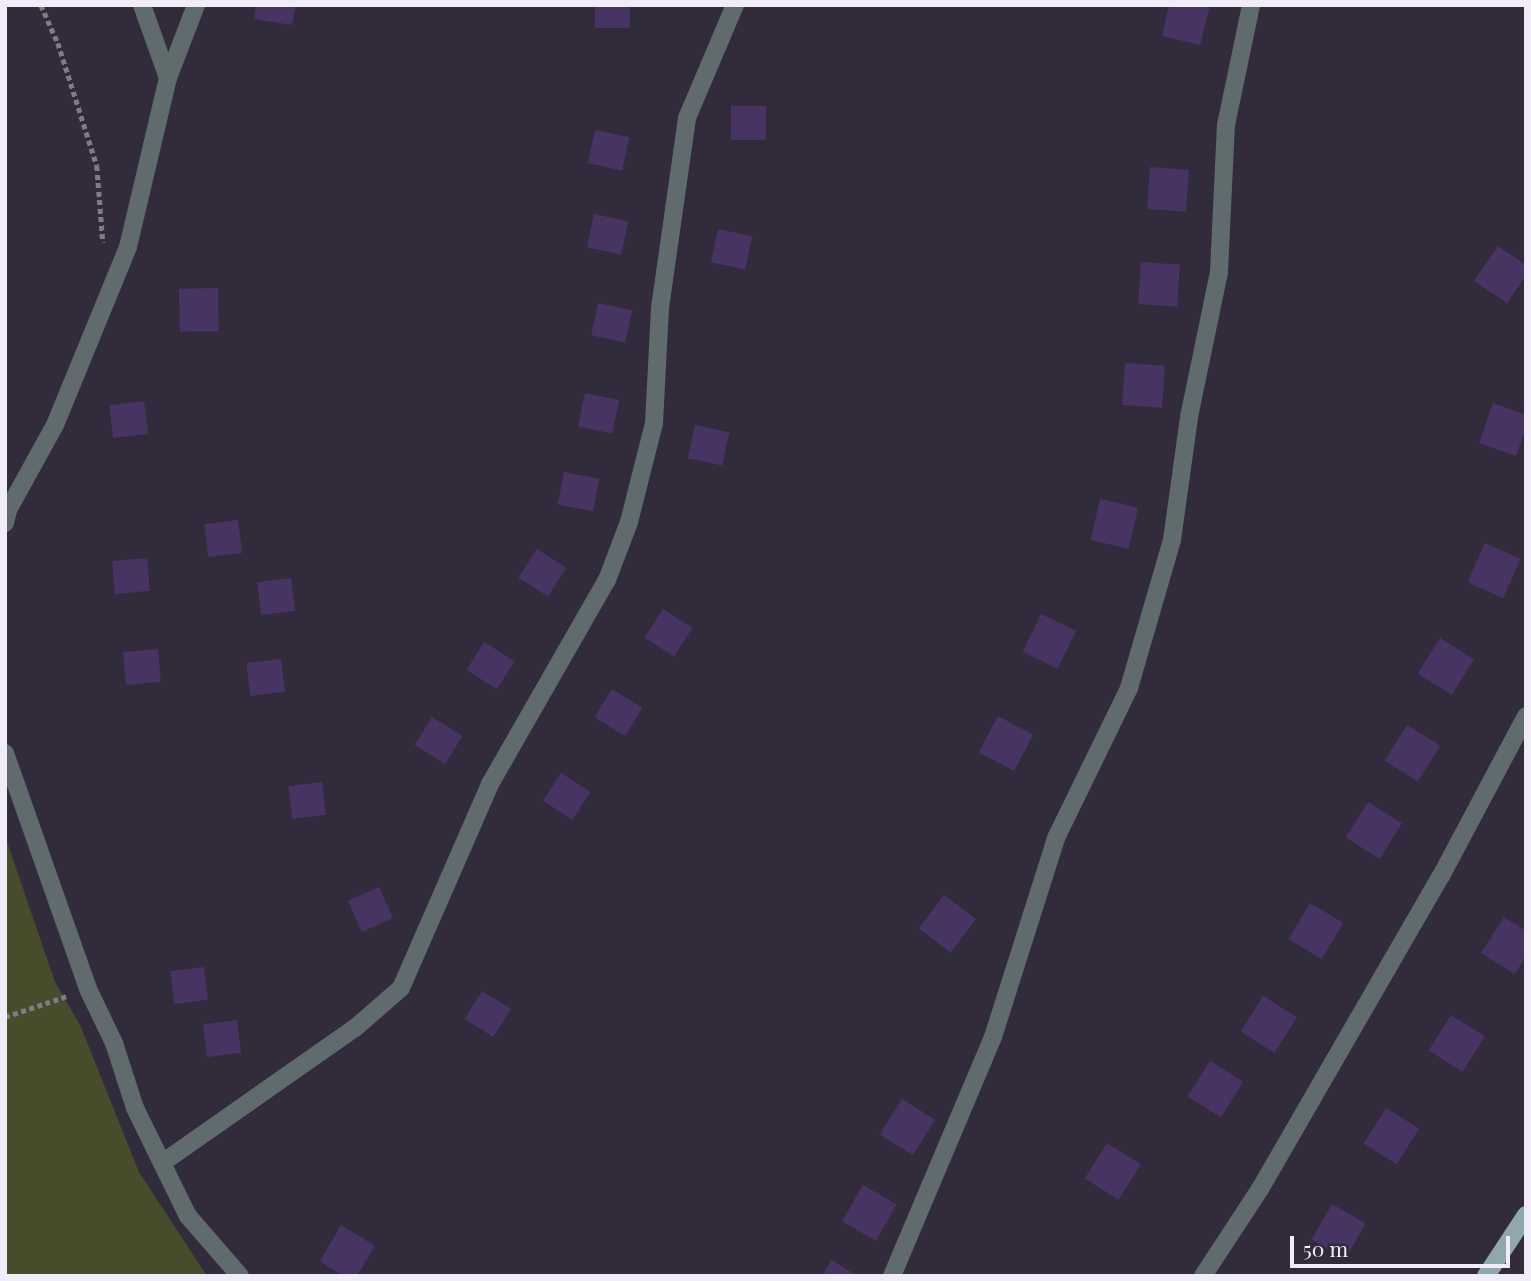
<!DOCTYPE html>
<html>
<head>
<meta charset="utf-8">
<style>
	body { margin:0 }
	#map { position:relative; width:1531px; height:1281px; overflow:hidden; background:#322b3c; font-family:"Playfair Display",serif }
	div>[style] { position:absolute }
	.green>* { inset:0; background:#474c2b }
	.building>* { inset:0; background:#483463; transform-origin:0 0 }
	.path>* { height:4.5px; margin-top:-2.25px; transform-origin:0; background:repeating-linear-gradient(90deg,#807b89 0 5px,transparent 0 8.5px) }
	.street>* { height:18px; margin:-9px; padding:0 9px; transform-origin:9px; border-radius:9px; background:#606b6e }
	.primary>* { height:18px; margin:-9px; padding:0 9px; transform-origin:9px; border-radius:9px; background:#8fa7ad }
	span { translate:-50% -50%; white-space:nowrap; text-align:center; line-height:1.15; -webkit-text-stroke:6px #322b3c; paint-order:stroke }
	.frame { position:absolute; inset:0; border:7px solid #f1edf8; pointer-events:none }
	.scale { position:absolute; left:1290px; top:1236px; width:220px; height:32px; box-sizing:border-box; border:4px solid #f1edf8; border-top:0; padding-left:9px; font-size:21px; line-height:24px; white-space:nowrap; color:#f1edf8; -webkit-text-stroke:5px #322b3c; paint-order:stroke }
</style>
</head>
<body>
<div id="map">
	<div class="green">
		<i style="clip-path:polygon(5px 836px,55px 982px,81px 1027px,139px 1172px,207px 1276px,5px 1276px)"></i>
	</div>
	<div class="building">
		<i style="clip-path:polygon(256px 5px,296px 5px,292px 25px,254px 19px)"></i>
		<i style="left:595px;top:5px;width:35px;height:23px"></i>
		<i style="clip-path:polygon(1169px 5px,1210px 5px,1200px 45px,1162px 36px)"></i>
		<i style="left:731px;top:106px;width:35px;height:34px"></i>
		<i style="left:595px;top:130px;width:35px;height:34px;rotate:12deg"></i>
		<i style="left:1150px;top:167px;width:39px;height:42px;rotate:4deg"></i>
		<i style="left:594px;top:214px;width:35px;height:34px;rotate:12deg"></i>
		<i style="left:718px;top:229px;width:35px;height:34px;rotate:12deg"></i>
		<i style="clip-path:polygon(1498px 246px,1526px 265px,1526px 275px,1507px 303px,1474px 281px)"></i>
		<i style="left:1141px;top:262px;width:39px;height:42px;rotate:4deg"></i>
		<i style="left:218px;top:288px;width:43px;height:39px;rotate:89deg"></i>
		<i style="left:598px;top:303px;width:35px;height:33px;rotate:12deg"></i>
		<i style="left:1125px;top:363px;width:40px;height:42px;rotate:4deg"></i>
		<i style="left:585px;top:393px;width:35px;height:34px;rotate:12deg"></i>
		<i style="left:144px;top:401px;width:33px;height:35px;rotate:83deg"></i>
		<i style="clip-path:polygon(1493px 403px,1526px 415px,1526px 428px,1516px 456px,1479px 443px)"></i>
		<i style="left:695px;top:425px;width:35px;height:34px;rotate:12deg"></i>
		<i style="left:564px;top:472px;width:36px;height:33px;rotate:11deg"></i>
		<i style="left:1100px;top:499px;width:39px;height:42px;rotate:13deg"></i>
		<i style="left:238px;top:520px;width:33px;height:34px;rotate:83deg"></i>
		<i style="left:1485px;top:543px;width:39px;height:43px;rotate:24deg"></i>
		<i style="left:537px;top:549px;width:35px;height:34px;rotate:33deg"></i>
		<i style="left:147px;top:558px;width:33px;height:35px;rotate:85deg"></i>
		<i style="left:291px;top:578px;width:33px;height:34px;rotate:83deg"></i>
		<i style="left:663px;top:609px;width:35px;height:34px;rotate:33deg"></i>
		<i style="left:1041px;top:614px;width:39px;height:42px;rotate:26deg"></i>
		<i style="left:1440px;top:638px;width:40px;height:42px;rotate:32deg"></i>
		<i style="left:484px;top:642px;width:36px;height:33px;rotate:32deg"></i>
		<i style="left:158px;top:649px;width:33px;height:35px;rotate:85deg"></i>
		<i style="left:281px;top:659px;width:33px;height:35px;rotate:83deg"></i>
		<i style="left:612px;top:689px;width:36px;height:33px;rotate:32deg"></i>
		<i style="left:998px;top:716px;width:40px;height:41px;rotate:28deg"></i>
		<i style="left:432px;top:717px;width:36px;height:33px;rotate:32deg"></i>
		<i style="left:1407px;top:725px;width:39px;height:42px;rotate:32deg"></i>
		<i style="left:561px;top:773px;width:35px;height:33px;rotate:33deg"></i>
		<i style="left:322px;top:782px;width:33px;height:34px;rotate:83deg"></i>
		<i style="left:1368px;top:802px;width:40px;height:42px;rotate:32deg"></i>
		<i style="left:379px;top:887px;width:34px;height:34px;rotate:66deg"></i>
		<i style="left:944px;top:895px;width:40px;height:42px;rotate:37deg"></i>
		<i style="left:1310px;top:903px;width:39px;height:42px;rotate:31deg"></i>
		<i style="clip-path:polygon(1504px 917px,1526px 931px,1526px 956px,1515px 974px,1481px 953px)"></i>
		<i style="left:204px;top:967px;width:33px;height:34px;rotate:83deg"></i>
		<i style="left:482px;top:991px;width:34px;height:33px;rotate:32deg"></i>
		<i style="left:1263px;top:996px;width:40px;height:42px;rotate:32deg"></i>
		<i style="left:1451px;top:1015px;width:40px;height:42px;rotate:32deg"></i>
		<i style="left:237px;top:1020px;width:33px;height:34px;rotate:83deg"></i>
		<i style="left:1210px;top:1061px;width:39px;height:42px;rotate:32deg"></i>
		<i style="left:902px;top:1099px;width:39px;height:42px;rotate:32deg"></i>
		<i style="left:1386px;top:1108px;width:39px;height:42px;rotate:32deg"></i>
		<i style="left:1107px;top:1143px;width:40px;height:42px;rotate:32deg"></i>
		<i style="left:863px;top:1185px;width:39px;height:42px;rotate:30deg"></i>
		<i style="left:1332px;top:1204px;width:39px;height:41px;rotate:30deg"></i>
		<i style="clip-path:polygon(341px 1225px,375px 1246px,357px 1276px,343px 1276px,320px 1261px)"></i>
		<i style="clip-path:polygon(831px 1260px,858px 1276px,822px 1276px)"></i>
	</div>
	<div class="path">
		<i style="left:41px;top:5px;width:42px;rotate:65.9deg"></i>
		<i style="left:58px;top:43px;width:129px;rotate:72.4deg"></i>
		<i style="left:97px;top:166px;width:77px;rotate:85.5deg"></i>
		<i style="left:5px;top:1017px;width:65px;rotate:-18.7deg"></i>
	</div>
	<div class="street">
		<i style="left:168px;top:78px;width:78px;rotate:-69deg"></i>
		<i style="left:5px;top:523px;width:13px;rotate:-77deg"></i>
		<i style="left:8px;top:510px;width:97px;rotate:-61.1deg"></i>
		<i style="left:55px;top:425px;width:192px;rotate:-67.7deg"></i>
		<i style="left:128px;top:247px;width:174px;rotate:-76.7deg"></i>
		<i style="left:168px;top:78px;width:77px;rotate:-109.6deg"></i>
		<i style="left:5px;top:753px;width:250px;rotate:70.6deg"></i>
		<i style="left:88px;top:989px;width:60px;rotate:64.3deg"></i>
		<i style="left:114px;top:1043px;width:68px;rotate:72.1deg"></i>
		<i style="left:135px;top:1108px;width:120px;rotate:63.9deg"></i>
		<i style="left:188px;top:1216px;width:79px;rotate:49.1deg"></i>
		<i style="left:162px;top:1163px;width:236px;rotate:-35deg"></i>
		<i style="left:355px;top:1028px;width:61px;rotate:-41deg"></i>
		<i style="left:401px;top:988px;width:223px;rotate:-66.4deg"></i>
		<i style="left:490px;top:784px;width:235px;rotate:-60.2deg"></i>
		<i style="left:607px;top:580px;width:62px;rotate:-69.2deg"></i>
		<i style="left:629px;top:522px;width:102px;rotate:-75.8deg"></i>
		<i style="left:654px;top:423px;width:115px;rotate:-87deg"></i>
		<i style="left:660px;top:308px;width:192px;rotate:-81.9deg"></i>
		<i style="left:687px;top:118px;width:123px;rotate:-67deg"></i>
		<i style="left:892px;top:1276px;width:259px;rotate:-67.1deg"></i>
		<i style="left:993px;top:1037px;width:209px;rotate:-72.4deg"></i>
		<i style="left:1056px;top:838px;width:167px;rotate:-64deg"></i>
		<i style="left:1129px;top:688px;width:154px;rotate:-73.8deg"></i>
		<i style="left:1172px;top:540px;width:124px;rotate:-82.1deg"></i>
		<i style="left:1189px;top:417px;width:148px;rotate:-78.3deg"></i>
		<i style="left:1219px;top:272px;width:147px;rotate:-87.3deg"></i>
		<i style="left:1226px;top:125px;width:123px;rotate:-78.2deg"></i>
		<i style="left:1203px;top:1276px;width:104px;rotate:-56.8deg"></i>
		<i style="left:1260px;top:1189px;width:362px;rotate:-60deg"></i>
		<i style="left:1441px;top:876px;width:181px;rotate:-62deg"></i>
	</div>
	<div class="primary">
		<i style="left:1486px;top:1276px;width:73px;rotate:-56.7deg"></i>
	</div>
	<div class="frame"></div>
	<div class="scale">50 m</div>
</div>
</body>
</html>
